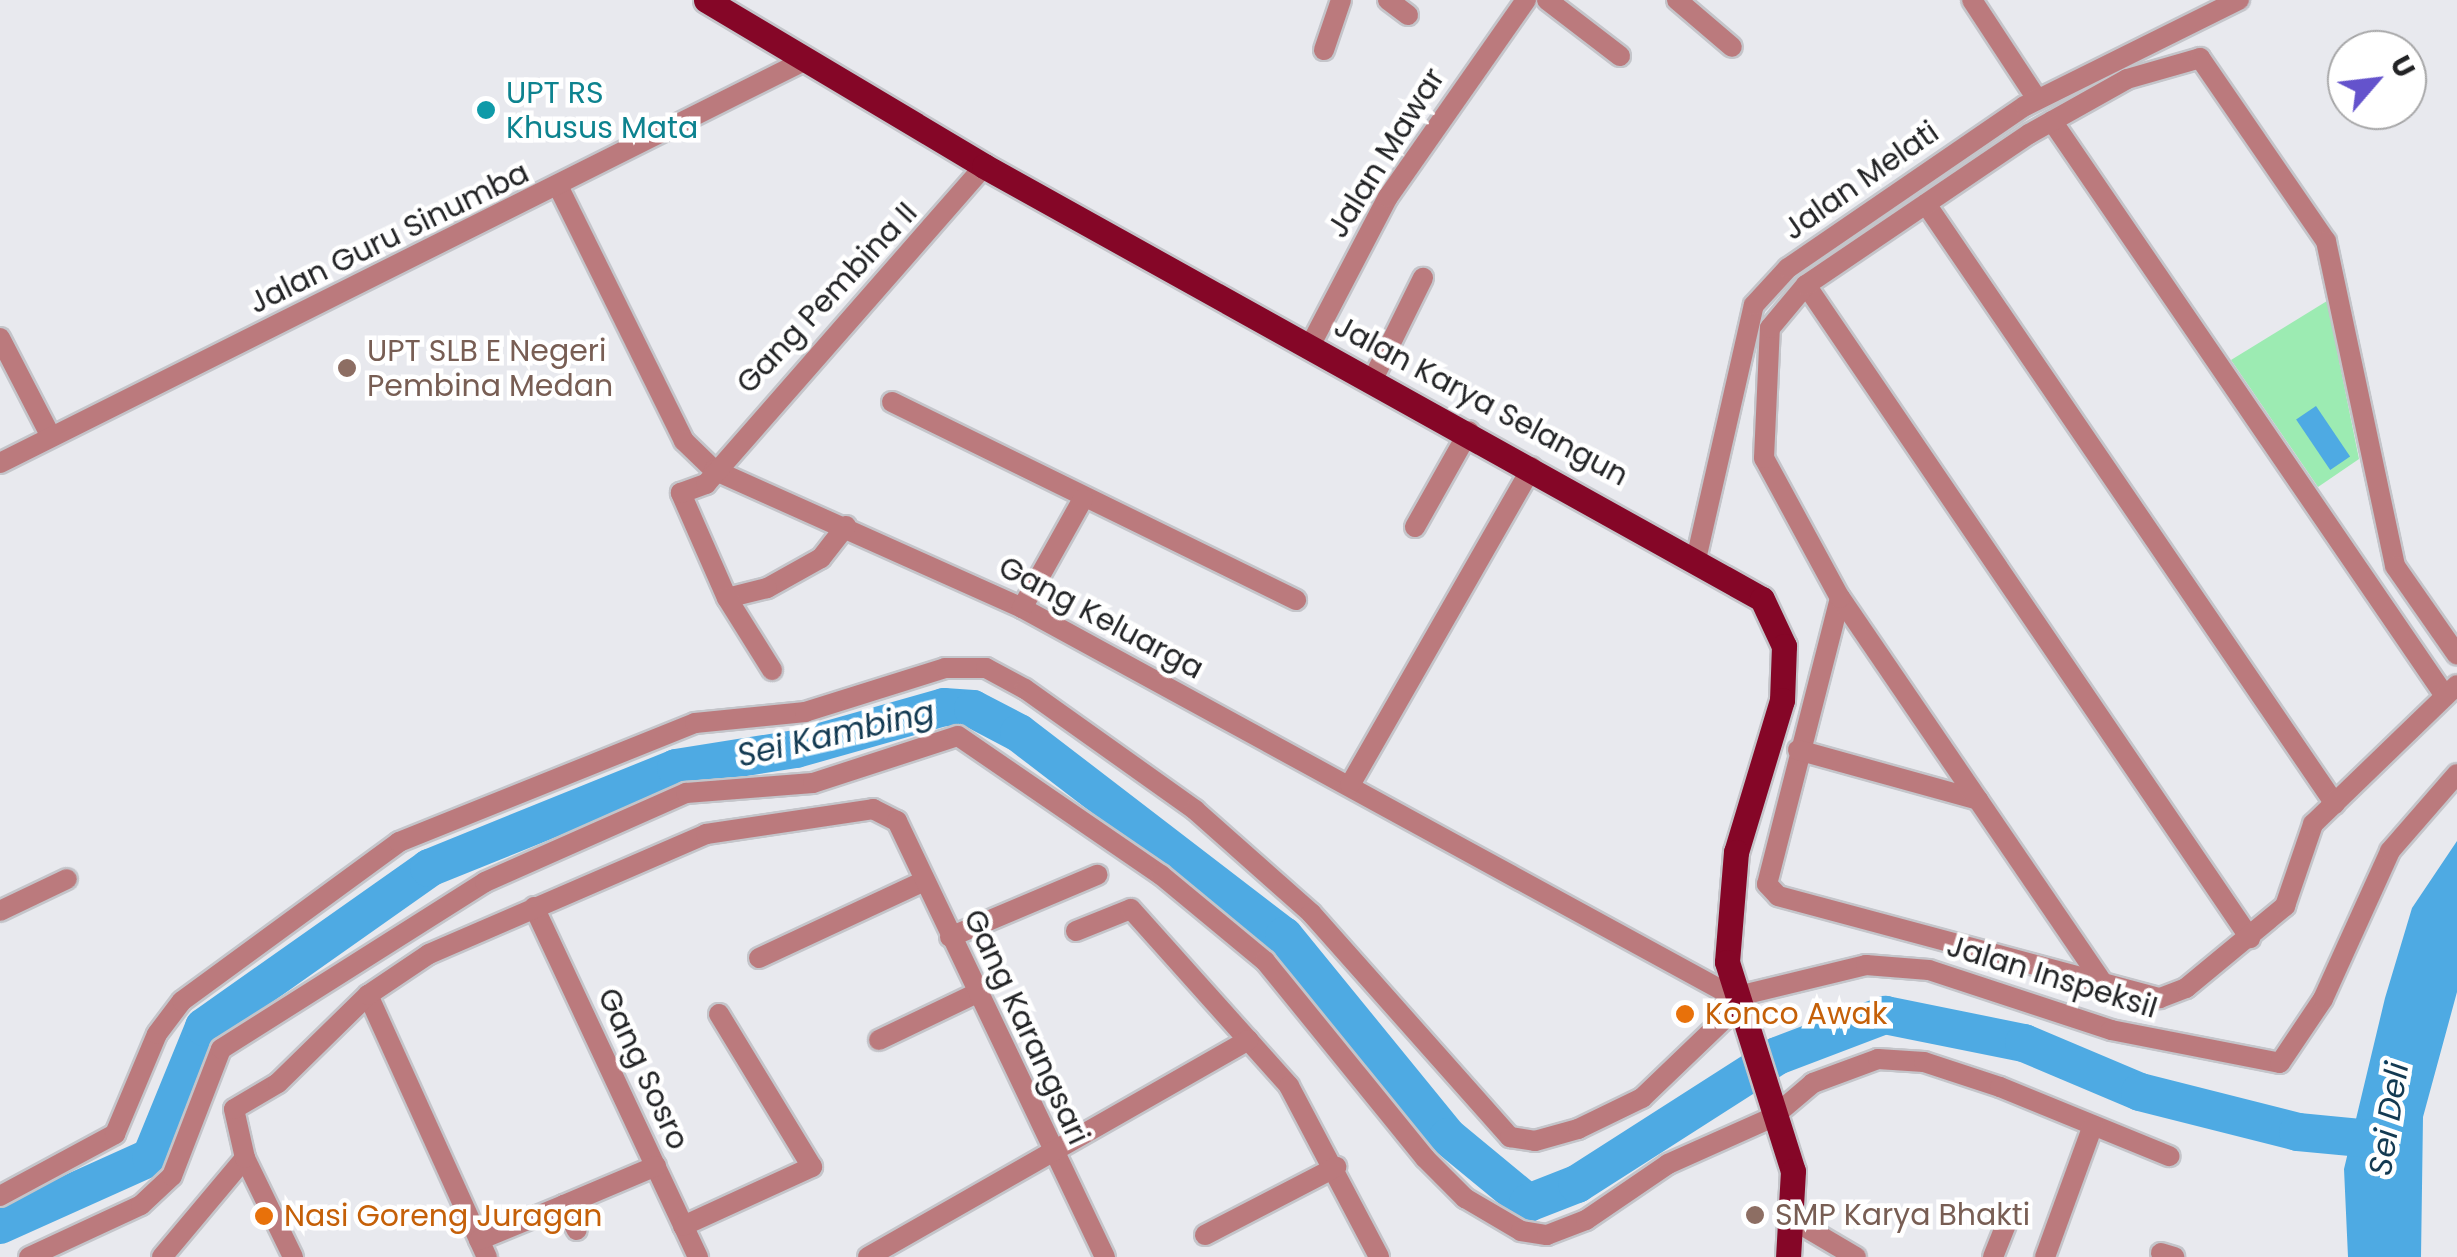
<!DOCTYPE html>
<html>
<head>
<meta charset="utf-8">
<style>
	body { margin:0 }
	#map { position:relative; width:2457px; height:1257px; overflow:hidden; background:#e8e9ee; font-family:Poppins,sans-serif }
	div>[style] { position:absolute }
	.green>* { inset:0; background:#9cebb2 }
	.water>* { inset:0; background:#4eaae3; transform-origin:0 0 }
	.river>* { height:38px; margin:-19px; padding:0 19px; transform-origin:19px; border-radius:19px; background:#4eaae3 }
	.roads { filter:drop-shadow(2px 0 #c4c5ca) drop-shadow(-2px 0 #c4c5ca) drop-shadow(0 2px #c4c5ca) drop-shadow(0 -2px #c4c5ca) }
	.minor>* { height:20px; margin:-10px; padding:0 10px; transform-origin:10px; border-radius:10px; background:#bb7a7d }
	.major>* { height:25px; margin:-12.5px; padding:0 12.5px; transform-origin:12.5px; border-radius:12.5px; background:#850627 }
	.dots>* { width:28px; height:28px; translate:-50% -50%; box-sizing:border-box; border:5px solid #fff; border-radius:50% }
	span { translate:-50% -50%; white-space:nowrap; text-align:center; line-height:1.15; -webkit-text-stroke:9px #fff; paint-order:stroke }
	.culture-label { font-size:30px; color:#0d838f }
	.left { translate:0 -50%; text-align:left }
	.street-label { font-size:30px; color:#222325 }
	.education-label { font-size:30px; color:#785e54 }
	.food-label { font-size:30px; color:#c56008 }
	.water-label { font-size:32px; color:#133a52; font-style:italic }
	.north { position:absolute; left:2327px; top:30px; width:100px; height:100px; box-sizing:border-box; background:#fff; border:2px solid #a7a7a8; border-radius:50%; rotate:62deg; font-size:28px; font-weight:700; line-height:40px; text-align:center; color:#222325 }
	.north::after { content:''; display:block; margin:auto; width:35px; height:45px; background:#6453cc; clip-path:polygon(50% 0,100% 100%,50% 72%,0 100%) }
</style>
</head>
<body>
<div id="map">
	<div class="green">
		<i style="clip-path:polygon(2327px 301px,2359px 459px,2318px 487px,2231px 360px)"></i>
	</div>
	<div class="water">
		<i style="left:2316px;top:406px;width:61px;height:24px;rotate:56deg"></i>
		<i style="clip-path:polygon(2457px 841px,2457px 992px,2423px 1117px,2421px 1257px,2348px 1257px,2344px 1169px,2385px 998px,2412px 908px)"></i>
	</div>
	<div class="river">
		<i style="left:0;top:1225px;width:166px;rotate:-24.2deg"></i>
		<i style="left:151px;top:1157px;width:140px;rotate:-67.8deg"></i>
		<i style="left:204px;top:1027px;width:276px;rotate:-35.2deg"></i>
		<i style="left:429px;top:868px;width:266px;rotate:-22deg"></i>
		<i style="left:676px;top:768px;width:121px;rotate:-9deg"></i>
		<i style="left:796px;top:749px;width:154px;rotate:-15.8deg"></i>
		<i style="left:944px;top:707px;width:29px;rotate:4deg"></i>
		<i style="left:973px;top:709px;width:52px;rotate:27.6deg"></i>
		<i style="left:1019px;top:733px;width:334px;rotate:37.5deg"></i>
		<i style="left:1284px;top:936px;width:259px;rotate:50.8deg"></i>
		<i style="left:1448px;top:1137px;width:104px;rotate:39.5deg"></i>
		<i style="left:1528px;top:1203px;width:53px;rotate:-21.2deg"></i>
		<i style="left:1577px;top:1184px;width:237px;rotate:-32.6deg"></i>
		<i style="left:1777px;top:1056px;width:116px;rotate:-20.8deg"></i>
		<i style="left:1885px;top:1015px;width:142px;rotate:11.4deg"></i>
		<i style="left:2024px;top:1043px;width:126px;rotate:22.9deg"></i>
		<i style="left:2140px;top:1092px;width:163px;rotate:14.2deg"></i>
		<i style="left:2298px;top:1132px;width:83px;rotate:5.5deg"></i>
	</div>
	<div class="roads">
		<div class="minor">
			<i style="left:1388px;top:0;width:25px;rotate:37deg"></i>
			<i style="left:1547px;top:0;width:92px;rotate:37.5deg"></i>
			<i style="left:1677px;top:0;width:72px;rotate:40.5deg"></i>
			<i style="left:1972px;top:0;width:118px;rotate:56.7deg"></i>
			<i style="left:1324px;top:50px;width:53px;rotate:-71.2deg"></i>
			<i style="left:2052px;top:121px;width:693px;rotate:55.64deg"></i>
			<i style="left:559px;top:188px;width:282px;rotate:63.7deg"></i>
			<i style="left:684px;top:441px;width:42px;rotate:44deg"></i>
			<i style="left:714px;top:470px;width:338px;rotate:24.1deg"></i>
			<i style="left:1022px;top:608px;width:811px;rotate:28.65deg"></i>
			<i style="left:1734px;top:997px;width:136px;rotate:-13.6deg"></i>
			<i style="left:1866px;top:965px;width:63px;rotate:4.5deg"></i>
			<i style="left:1929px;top:970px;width:192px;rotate:18.2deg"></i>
			<i style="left:2111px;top:1030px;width:172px;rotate:11deg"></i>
			<i style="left:2280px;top:1063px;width:77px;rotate:-56.1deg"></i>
			<i style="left:2323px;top:999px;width:162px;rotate:-65.6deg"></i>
			<i style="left:2390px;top:851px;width:102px;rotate:-49deg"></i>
			<i style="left:1926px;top:204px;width:726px;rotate:55.72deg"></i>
			<i style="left:1806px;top:285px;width:790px;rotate:55.79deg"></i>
			<i style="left:0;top:338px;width:111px;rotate:62.7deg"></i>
			<i style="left:1310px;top:346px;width:168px;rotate:-62.4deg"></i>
			<i style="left:1388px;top:197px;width:241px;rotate:-55deg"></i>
			<i style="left:1373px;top:379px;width:113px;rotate:-63.7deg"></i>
			<i style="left:892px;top:402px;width:450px;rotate:26.1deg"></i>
			<i style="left:0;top:463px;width:897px;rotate:-26.57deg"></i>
			<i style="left:846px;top:526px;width:41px;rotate:128deg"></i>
			<i style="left:821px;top:558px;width:62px;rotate:150.9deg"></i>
			<i style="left:767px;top:588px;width:41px;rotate:166deg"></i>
			<i style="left:727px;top:598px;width:115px;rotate:-113.7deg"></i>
			<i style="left:681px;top:493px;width:27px;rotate:-20deg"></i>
			<i style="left:706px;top:484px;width:422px;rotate:-48.8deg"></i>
			<i style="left:1415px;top:527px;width:110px;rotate:-60.6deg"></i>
			<i style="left:1697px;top:555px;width:256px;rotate:-77.2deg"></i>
			<i style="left:1754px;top:305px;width:50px;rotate:-47.4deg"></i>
			<i style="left:1788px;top:268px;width:287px;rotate:-34.4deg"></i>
			<i style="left:2025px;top:106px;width:239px;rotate:-26.4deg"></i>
			<i style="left:727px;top:598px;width:85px;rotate:58deg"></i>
			<i style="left:1840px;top:598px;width:295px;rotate:104.3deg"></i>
			<i style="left:1767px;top:884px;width:16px;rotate:47deg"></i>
			<i style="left:1778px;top:896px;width:395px;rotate:15deg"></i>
			<i style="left:2160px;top:998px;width:28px;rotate:-21deg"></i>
			<i style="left:2186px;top:988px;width:129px;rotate:-39.6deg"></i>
			<i style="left:2285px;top:906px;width:87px;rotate:-71.1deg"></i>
			<i style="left:2313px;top:824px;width:200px;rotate:-44deg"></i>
			<i style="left:1022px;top:608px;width:125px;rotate:-60.8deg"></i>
			<i style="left:1798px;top:750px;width:187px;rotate:15.5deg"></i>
			<i style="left:1350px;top:785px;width:366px;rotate:-60.2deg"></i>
			<i style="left:534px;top:907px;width:387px;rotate:64.9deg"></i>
			<i style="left:0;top:911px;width:74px;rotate:-25.5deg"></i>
			<i style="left:1076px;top:931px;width:59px;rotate:-21.8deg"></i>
			<i style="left:1131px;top:909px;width:237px;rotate:48.2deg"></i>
			<i style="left:1289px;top:1086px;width:193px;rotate:62.2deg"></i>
			<i style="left:950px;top:937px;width:160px;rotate:-22.9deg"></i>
			<i style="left:759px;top:958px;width:182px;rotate:-25deg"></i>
			<i style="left:2105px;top:986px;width:470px;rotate:-124.3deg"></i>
			<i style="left:1840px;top:598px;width:159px;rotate:-118.5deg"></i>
			<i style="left:1764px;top:458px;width:130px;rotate:-87.4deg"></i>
			<i style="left:1770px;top:328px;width:56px;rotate:-50.1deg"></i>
			<i style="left:1806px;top:285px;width:269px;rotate:-34.1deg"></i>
			<i style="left:2029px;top:134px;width:112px;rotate:-29.3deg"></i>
			<i style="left:2127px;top:79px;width:76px;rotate:-16deg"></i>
			<i style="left:2200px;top:58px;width:222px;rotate:55.5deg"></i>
			<i style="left:2326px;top:241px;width:332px;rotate:78deg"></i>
			<i style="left:2395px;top:566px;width:108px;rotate:55.1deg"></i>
			<i style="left:368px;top:995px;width:288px;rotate:65.6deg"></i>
			<i style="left:879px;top:1040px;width:109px;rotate:-25.6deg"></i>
			<i style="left:0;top:1196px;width:131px;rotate:-28.3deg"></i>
			<i style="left:115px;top:1134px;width:108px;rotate:-67.2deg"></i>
			<i style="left:157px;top:1034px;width:41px;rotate:-52.9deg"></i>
			<i style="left:182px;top:1001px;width:269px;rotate:-36.2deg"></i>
			<i style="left:399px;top:842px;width:319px;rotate:-21.9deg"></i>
			<i style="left:695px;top:723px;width:111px;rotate:-5.7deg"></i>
			<i style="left:805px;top:712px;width:147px;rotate:-17.4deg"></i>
			<i style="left:945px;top:668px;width:41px"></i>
			<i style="left:986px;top:668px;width:44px;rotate:28.3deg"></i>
			<i style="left:1025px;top:689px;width:209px;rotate:35.4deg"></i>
			<i style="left:1195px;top:810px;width:155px;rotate:41.6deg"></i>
			<i style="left:1311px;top:913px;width:300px;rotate:48.4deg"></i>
			<i style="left:1510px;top:1137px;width:25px;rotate:9deg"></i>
			<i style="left:1535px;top:1141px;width:45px;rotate:-15.6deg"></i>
			<i style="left:1578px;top:1129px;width:71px;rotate:-25.8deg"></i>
			<i style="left:1642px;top:1098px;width:130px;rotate:-43.8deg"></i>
			<i style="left:564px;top:1205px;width:100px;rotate:-23deg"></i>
			<i style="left:1793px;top:1220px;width:73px;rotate:30.4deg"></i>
			<i style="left:683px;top:1226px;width:142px;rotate:-24.6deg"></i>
			<i style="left:812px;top:1167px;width:179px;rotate:-121.3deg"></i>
			<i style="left:1205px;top:1235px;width:148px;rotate:-27.4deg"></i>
			<i style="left:479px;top:1240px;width:92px;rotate:-22.4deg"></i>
			<i style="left:564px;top:1205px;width:28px;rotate:63deg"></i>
			<i style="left:2161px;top:1253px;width:14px;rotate:17deg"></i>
			<i style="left:29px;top:1257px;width:123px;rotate:-24.9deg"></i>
			<i style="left:141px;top:1205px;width:42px;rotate:-43.1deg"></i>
			<i style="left:172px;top:1176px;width:136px;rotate:-68.9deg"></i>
			<i style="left:221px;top:1049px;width:312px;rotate:-32.3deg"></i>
			<i style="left:485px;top:882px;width:220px;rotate:-23.9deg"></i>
			<i style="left:686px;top:793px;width:127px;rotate:-4.5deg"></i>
			<i style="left:813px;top:783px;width:152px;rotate:-18deg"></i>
			<i style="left:958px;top:736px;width:246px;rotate:34.4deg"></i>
			<i style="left:1161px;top:875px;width:135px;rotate:39.6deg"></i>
			<i style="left:1265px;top:961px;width:254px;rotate:50.9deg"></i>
			<i style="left:1425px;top:1158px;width:57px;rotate:45deg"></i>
			<i style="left:1465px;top:1198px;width:65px;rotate:30.5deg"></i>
			<i style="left:1521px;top:1231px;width:26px;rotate:9deg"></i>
			<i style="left:1547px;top:1235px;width:42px;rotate:-21deg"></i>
			<i style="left:1586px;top:1220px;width:99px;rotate:-34.3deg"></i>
			<i style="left:1668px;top:1164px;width:115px;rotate:-24.1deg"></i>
			<i style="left:1773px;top:1117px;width:52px;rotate:-40.4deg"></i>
			<i style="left:1813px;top:1083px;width:69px;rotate:-20.3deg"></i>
			<i style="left:1878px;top:1059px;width:46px;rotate:3.7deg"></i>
			<i style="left:1924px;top:1062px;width:80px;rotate:18.2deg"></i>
			<i style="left:2000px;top:1087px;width:183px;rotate:22.2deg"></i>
			<i style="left:162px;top:1257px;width:129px;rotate:-50deg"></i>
			<i style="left:293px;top:1257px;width:110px;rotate:-115.9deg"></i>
			<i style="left:245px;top:1158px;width:50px;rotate:-102.7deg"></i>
			<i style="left:234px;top:1109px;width:51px;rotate:-30.6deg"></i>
			<i style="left:278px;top:1083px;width:126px;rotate:-44.4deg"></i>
			<i style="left:368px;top:995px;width:73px;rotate:-33.9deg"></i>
			<i style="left:429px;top:954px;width:302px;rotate:-23.4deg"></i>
			<i style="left:706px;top:834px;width:169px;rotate:-8.5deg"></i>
			<i style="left:873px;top:809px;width:27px;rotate:27deg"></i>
			<i style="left:897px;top:821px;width:483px;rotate:64.5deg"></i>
			<i style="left:868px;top:1257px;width:438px;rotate:-29.7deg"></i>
			<i style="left:1993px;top:1257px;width:43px;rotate:-68.2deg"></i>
			<i style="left:2045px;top:1257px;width:140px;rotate:-70deg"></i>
		</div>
		<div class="major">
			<i style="left:706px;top:0;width:324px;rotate:30.8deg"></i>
			<i style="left:984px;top:166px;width:890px;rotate:29.1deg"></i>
			<i style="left:1762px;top:599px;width:52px;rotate:64.9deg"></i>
			<i style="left:1784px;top:646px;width:54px;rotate:92.1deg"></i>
			<i style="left:1782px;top:700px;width:159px;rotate:106.8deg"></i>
			<i style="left:1736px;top:852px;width:110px;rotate:94.7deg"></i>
			<i style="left:1727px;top:962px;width:219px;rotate:72.5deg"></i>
			<i style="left:1793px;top:1171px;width:86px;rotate:93.3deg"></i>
		</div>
	</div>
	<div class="dots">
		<i style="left:486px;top:110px;background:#0f9aa8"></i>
		<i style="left:347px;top:368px;background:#8d6e63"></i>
		<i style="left:1685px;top:1014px;background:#e8710a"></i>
		<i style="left:1755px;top:1215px;background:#8d6e63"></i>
		<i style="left:264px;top:1216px;background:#e8710a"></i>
	</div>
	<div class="culture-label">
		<span class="left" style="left:506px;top:110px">UPT RS<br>Khusus Mata</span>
	</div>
	<div class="street-label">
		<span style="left:1386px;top:153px;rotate:-58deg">Jalan Mawar</span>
		<span style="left:1861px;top:181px;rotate:-35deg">Jalan Melati</span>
		<span style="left:389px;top:238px;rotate:-26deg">Jalan Guru Sinumba</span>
		<span style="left:827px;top:298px;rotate:-47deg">Gang Pembina II</span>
		<span style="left:1481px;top:401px;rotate:28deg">Jalan Karya Selangun</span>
		<span style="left:1101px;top:618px;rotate:28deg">Gang Keluarga</span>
		<span style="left:2052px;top:977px;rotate:17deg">Jalan InspeksiI</span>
		<span style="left:1026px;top:1027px;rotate:65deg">Gang Karangsari</span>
		<span style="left:643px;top:1069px;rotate:65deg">Gang Sosro</span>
	</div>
	<div class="education-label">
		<span class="left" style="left:367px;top:368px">UPT SLB E Negeri<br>Pembina Medan</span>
		<span class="left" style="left:1775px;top:1215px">SMP Karya Bhakti</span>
	</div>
	<div class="food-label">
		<span class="left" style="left:1705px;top:1014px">Konco Awak</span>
		<span class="left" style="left:284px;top:1216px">Nasi Goreng Juragan</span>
	</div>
	<div class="water-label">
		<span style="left:836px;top:734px;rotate:-13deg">Sei Kambing</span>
		<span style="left:2389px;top:1119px;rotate:-81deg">Sei Deli</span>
	</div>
	<div class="north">U</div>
</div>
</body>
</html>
